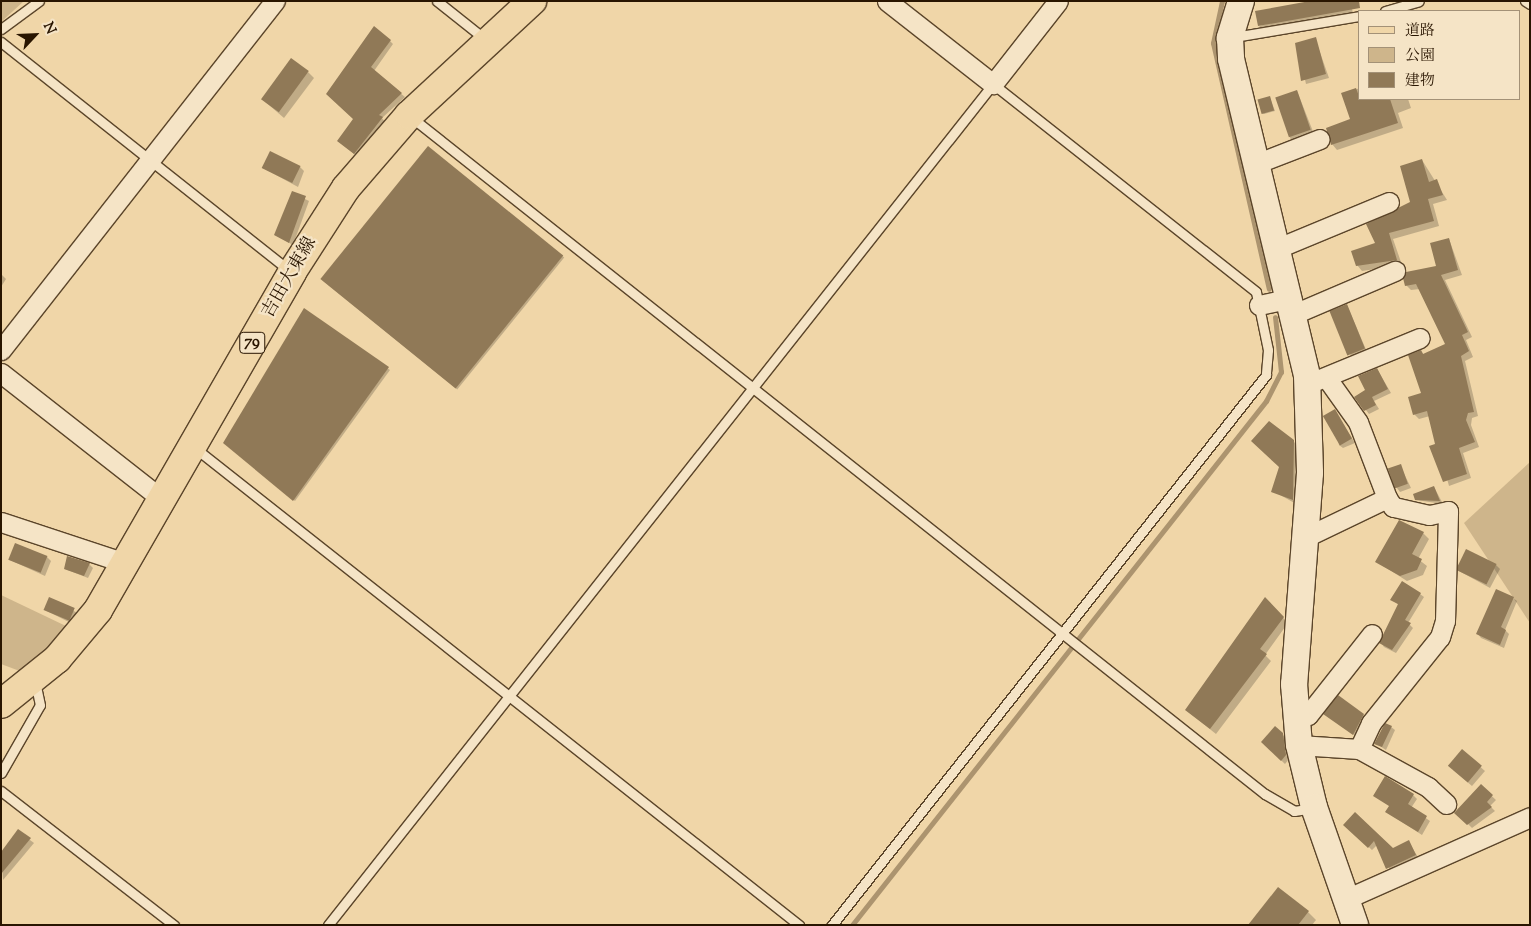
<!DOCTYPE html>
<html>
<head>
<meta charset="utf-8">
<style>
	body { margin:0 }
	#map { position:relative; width:1531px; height:926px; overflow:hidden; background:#f0d6a8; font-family:"Sorts Mill Goudy","Noto Serif JP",serif }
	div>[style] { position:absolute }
	.green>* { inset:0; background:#ceb58b }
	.shadow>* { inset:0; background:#0003; transform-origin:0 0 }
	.stream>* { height:5px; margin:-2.5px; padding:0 2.5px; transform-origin:2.5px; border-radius:2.5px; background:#ac946f }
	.building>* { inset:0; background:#907957; transform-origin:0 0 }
	.roads { filter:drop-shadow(1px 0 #5b452a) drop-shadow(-1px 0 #5b452a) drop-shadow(0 1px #5b452a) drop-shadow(0 -1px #5b452a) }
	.lane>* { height:9px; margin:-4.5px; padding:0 4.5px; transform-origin:4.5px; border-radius:4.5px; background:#f5e4c6 }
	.street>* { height:19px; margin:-9.5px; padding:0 9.5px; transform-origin:9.5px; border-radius:9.5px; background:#f5e4c6 }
	.secondary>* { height:26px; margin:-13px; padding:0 13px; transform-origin:13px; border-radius:13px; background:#f5e4c6 }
	.primary>* { height:28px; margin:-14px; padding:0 14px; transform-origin:14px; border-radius:14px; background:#f0d6a8 }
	span { translate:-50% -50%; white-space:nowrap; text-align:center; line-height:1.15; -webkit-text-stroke:4.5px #f5e4c6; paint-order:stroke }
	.shield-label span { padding:1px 4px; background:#f5e4c6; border:1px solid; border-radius:4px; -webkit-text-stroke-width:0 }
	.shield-label { font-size:16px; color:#291500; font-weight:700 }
	.street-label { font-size:18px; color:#291500 }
	.frame { position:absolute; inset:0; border:2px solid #291500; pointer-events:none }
	.legend { position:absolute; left:1358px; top:10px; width:162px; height:90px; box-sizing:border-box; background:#f5e4c6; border:1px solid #a39177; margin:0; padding:6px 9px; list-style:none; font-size:15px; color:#291500 }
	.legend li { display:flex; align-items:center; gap:10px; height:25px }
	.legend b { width:25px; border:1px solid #a39177 }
	.north { position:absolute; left:10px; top:10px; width:50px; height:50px; -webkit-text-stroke:4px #f5e4c6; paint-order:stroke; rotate:65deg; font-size:14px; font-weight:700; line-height:20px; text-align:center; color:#291500 }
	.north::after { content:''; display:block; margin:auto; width:18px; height:22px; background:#291500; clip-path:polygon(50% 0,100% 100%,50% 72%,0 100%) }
</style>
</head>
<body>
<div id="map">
	<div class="green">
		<i style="clip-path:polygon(1px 1px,24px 1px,1px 22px)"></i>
		<i style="clip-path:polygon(1530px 462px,1530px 623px,1464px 523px)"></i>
		<i style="clip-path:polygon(1px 595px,68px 627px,25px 673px,1px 664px)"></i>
	</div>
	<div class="shadow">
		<i style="clip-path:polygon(1350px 1px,1353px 13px,1262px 29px,1259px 26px)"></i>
		<i style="clip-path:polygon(1315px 38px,1329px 78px,1306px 84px,1297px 44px)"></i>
		<i style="clip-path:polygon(390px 41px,393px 44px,374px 71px,405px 97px,382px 118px,385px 122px,358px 157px,338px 141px,354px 119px,327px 94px)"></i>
		<i style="clip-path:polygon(308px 72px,314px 78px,284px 118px,262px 99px)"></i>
		<i style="clip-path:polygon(1360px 88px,1360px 99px,1408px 99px,1411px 108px,1398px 113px,1403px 128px,1337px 150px,1332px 144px,1352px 120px,1342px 94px)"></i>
		<i style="clip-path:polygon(1297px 91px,1314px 134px,1294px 142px,1290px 138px)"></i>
		<i style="clip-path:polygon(1270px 98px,1275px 111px,1264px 114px,1262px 113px)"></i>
		<i style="left:429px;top:148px;width:174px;height:170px;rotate:39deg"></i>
		<i style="clip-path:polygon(1422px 160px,1447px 200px,1433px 204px,1439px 226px,1393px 239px,1402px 265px,1362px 271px,1357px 265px,1412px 202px)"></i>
		<i style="clip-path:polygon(300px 167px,304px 171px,298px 187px,263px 168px)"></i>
		<i style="clip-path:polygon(293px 193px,309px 201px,293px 245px,275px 235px)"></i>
		<i style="clip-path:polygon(1449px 239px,1462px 275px,1445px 280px,1472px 337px,1466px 340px,1473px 357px,1465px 361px,1478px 416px,1472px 418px,1471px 425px,1479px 447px,1463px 453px,1471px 478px,1449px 486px,1430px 416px,1419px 419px,1414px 414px,1423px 393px,1421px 351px,1424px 355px,1447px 344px,1420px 289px,1411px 290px,1406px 285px,1438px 267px)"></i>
		<i style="clip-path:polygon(1px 274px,6px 279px,1px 287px)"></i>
		<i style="clip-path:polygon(1347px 305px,1367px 352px,1354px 358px,1350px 354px)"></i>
		<i style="clip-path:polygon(304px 310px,390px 370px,295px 501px,225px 443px)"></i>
		<i style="clip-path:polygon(1377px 369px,1391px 393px,1374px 401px,1379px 409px,1369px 414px,1356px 397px,1366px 390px)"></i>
		<i style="clip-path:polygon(1335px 411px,1355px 443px,1343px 448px,1339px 445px)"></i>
		<i style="clip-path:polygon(1293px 441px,1299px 447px,1298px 505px,1273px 491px)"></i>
		<i style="clip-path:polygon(1400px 465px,1411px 488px,1400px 492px,1397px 488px)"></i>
		<i style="clip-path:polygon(1434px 487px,1443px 504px,1416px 500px)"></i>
		<i style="clip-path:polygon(1423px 533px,1429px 539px,1418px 559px,1427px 566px,1423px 575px,1407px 581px,1377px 562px)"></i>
		<i style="clip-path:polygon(47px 557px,51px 561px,45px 576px,10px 560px)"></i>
		<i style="clip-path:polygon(89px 564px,93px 568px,88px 578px,65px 569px)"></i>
		<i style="clip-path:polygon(1496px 565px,1500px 569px,1490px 588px,1459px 571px)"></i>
		<i style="clip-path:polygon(1420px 594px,1424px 597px,1408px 623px,1413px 628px,1396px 653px,1384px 647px,1381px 643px,1399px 605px,1392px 600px)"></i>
		<i style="clip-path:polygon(1513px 598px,1517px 601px,1505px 630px,1509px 634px,1504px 648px,1481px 638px,1478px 634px)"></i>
		<i style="left:50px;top:599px;width:31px;height:12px;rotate:27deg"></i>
		<i style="clip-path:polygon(1265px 599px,1288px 623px,1265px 655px,1271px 661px,1216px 734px,1186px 710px)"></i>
		<i style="clip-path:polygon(1324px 714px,1363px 715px,1367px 718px,1357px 737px)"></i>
		<i style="clip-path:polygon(1391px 727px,1395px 730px,1386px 750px,1375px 743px)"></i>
		<i style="clip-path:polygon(1275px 728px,1286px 738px,1289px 759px,1285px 764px,1262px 742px)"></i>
		<i style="clip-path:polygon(1462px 751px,1485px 771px,1472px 786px,1453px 770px)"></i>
		<i style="clip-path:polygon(1481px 786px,1496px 800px,1490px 806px,1495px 811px,1472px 828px,1456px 812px)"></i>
		<i style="clip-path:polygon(1413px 795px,1417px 799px,1411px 808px,1430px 821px,1422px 835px,1391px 815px)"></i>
		<i style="clip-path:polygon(1345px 825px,1393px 849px,1409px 842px,1419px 859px,1391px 872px,1377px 845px,1372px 850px)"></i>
		<i style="clip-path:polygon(18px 831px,34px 843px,3px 880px,1px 854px)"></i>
		<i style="clip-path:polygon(1308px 912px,1316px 920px,1312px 925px,1250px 925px)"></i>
	</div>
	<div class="stream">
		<i style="left:1222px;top:1px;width:43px;rotate:102.1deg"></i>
		<i style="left:1213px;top:43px;width:252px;rotate:77.2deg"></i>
		<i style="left:852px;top:925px;width:668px;rotate:-51.69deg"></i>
		<i style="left:1266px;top:401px;width:33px;rotate:-63deg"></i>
		<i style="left:1281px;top:372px;width:55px;rotate:-96.2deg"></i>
	</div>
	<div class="building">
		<i style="clip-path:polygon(1310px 1px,1359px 1px,1360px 8px,1258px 26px,1255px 11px)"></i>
		<i style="clip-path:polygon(374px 26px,391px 40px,371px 67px,402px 93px,379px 115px,383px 117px,354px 154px,337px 141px,353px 119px,326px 94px)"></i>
		<i style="clip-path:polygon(1316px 37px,1326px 74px,1301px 81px,1295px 43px)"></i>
		<i style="left:291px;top:58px;width:22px;height:51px;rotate:36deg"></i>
		<i style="clip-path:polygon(1356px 88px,1360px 99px,1390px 99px,1398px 123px,1331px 145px,1326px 128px,1350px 119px,1341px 93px)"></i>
		<i style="left:1297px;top:90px;width:42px;height:23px;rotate:71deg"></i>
		<i style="left:1270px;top:96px;width:15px;height:13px;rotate:74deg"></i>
		<i style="left:428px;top:146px;width:174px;height:171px;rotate:39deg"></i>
		<i style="left:270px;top:151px;width:34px;height:19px;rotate:26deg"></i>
		<i style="clip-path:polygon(1422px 159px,1429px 182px,1437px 179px,1443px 195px,1428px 199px,1434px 221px,1389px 233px,1397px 260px,1356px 266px,1351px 251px,1375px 243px,1366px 224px,1410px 202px,1400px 166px)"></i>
		<i style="clip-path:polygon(292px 191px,306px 196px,289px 243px,274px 235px)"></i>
		<i style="clip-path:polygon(1449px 238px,1458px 270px,1441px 275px,1468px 332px,1462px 335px,1469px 351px,1461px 356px,1474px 412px,1468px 413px,1466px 420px,1475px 442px,1459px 448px,1467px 474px,1443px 482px,1429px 446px,1435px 444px,1427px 411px,1413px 415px,1408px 397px,1421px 393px,1408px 355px,1421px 350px,1423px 354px,1445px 344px,1416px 284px,1405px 286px,1403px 278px,1406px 272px,1436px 266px,1430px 243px)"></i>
		<i style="left:1347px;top:304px;width:48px;height:19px;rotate:68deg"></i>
		<i style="clip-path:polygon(304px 308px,389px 367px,293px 501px,223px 443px)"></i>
		<i style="clip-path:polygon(1377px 368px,1388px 389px,1372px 397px,1376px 405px,1364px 411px,1354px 397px,1365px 390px,1358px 376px)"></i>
		<i style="left:1335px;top:409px;width:34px;height:14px;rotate:60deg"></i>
		<i style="clip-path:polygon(1269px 421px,1294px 440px,1293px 500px,1271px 492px,1279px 467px,1251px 441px)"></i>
		<i style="left:1401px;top:464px;width:21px;height:14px;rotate:71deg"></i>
		<i style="clip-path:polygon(1434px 486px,1440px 501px,1415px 500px,1413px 494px)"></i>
		<i style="clip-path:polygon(1399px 520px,1424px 532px,1412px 554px,1422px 559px,1417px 570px,1400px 576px,1375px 562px)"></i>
		<i style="left:15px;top:543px;width:35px;height:18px;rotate:22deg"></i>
		<i style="left:1466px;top:549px;width:34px;height:23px;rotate:26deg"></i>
		<i style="clip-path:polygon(67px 556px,90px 563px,84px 576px,64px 569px)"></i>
		<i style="clip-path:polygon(1402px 581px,1421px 593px,1405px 620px,1411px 623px,1392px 650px,1379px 643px,1398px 604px,1390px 600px)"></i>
		<i style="clip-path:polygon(1496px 589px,1514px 597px,1501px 627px,1506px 630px,1500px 645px,1476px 634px)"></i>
		<i style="left:49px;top:597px;width:28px;height:14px;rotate:23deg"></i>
		<i style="clip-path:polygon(1265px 597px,1284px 617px,1260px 649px,1267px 654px,1210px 729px,1185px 710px)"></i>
		<i style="clip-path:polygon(1338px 695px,1364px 714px,1353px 735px,1323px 714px)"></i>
		<i style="clip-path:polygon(1385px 723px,1392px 726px,1382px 747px,1374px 744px)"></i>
		<i style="clip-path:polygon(1275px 726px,1283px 733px,1286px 755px,1281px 761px,1261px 742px)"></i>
		<i style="left:1462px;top:749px;width:26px;height:22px;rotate:40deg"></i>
		<i style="clip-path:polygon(1385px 776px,1414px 794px,1408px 804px,1427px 816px,1418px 832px,1385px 812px,1389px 806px,1373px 796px)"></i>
		<i style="clip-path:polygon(1481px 784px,1493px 795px,1487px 802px,1492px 807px,1467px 825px,1454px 813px)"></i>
		<i style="clip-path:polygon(1355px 812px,1393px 848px,1409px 840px,1416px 855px,1386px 869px,1374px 841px,1368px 848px,1343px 825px)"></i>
		<i style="clip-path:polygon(18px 829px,31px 838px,1px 874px,1px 852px)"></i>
		<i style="clip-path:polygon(1278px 887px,1309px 911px,1298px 925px,1248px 925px)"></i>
	</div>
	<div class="roads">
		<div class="lane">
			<i style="left:437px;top:1px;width:63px;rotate:38.5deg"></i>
			<i style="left:1525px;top:1px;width:6px;rotate:31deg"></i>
			<i style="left:1385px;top:11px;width:35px;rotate:-16deg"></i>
			<i style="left:1px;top:29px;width:47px;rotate:-36.4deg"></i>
			<i style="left:1234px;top:37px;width:128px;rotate:-9.5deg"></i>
			<i style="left:1px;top:42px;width:367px;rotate:38.4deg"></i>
			<i style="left:411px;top:117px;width:1090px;rotate:38.41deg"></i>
			<i style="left:1265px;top:794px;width:34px;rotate:30deg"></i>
			<i style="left:1294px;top:811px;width:18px;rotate:-9deg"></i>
			<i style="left:195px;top:448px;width:770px;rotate:38.3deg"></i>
			<i style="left:1px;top:773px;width:78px;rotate:-60.2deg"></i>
			<i style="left:40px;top:705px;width:24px;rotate:-102deg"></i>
			<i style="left:1px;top:791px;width:219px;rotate:37.8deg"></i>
			<i style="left:328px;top:925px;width:1072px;rotate:-51.67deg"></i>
			<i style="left:993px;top:84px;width:335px;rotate:38.3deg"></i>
			<i style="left:1256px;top:292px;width:59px;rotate:78.3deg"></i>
			<i style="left:1268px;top:350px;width:25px;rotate:95deg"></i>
			<i style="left:1266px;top:375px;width:701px;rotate:128.28deg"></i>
		</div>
		<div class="street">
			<i style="left:887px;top:1px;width:135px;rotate:38.1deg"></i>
			<i style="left:993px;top:84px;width:105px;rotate:-51.9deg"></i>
			<i style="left:1258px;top:163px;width:66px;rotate:-21.2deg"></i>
			<i style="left:1278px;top:248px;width:120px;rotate:-22.5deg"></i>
			<i style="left:1259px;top:305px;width:33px;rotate:-12deg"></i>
			<i style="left:1294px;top:314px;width:110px;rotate:-23.1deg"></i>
			<i style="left:1px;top:350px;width:444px;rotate:-51.9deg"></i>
			<i style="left:1px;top:373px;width:206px;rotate:38.1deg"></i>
			<i style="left:1315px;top:381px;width:113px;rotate:-22.3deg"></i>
			<i style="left:1px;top:522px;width:134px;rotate:18.3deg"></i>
			<i style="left:1306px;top:537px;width:90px;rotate:-25.7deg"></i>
			<i style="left:1387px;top:498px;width:81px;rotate:-110.9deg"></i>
			<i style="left:1358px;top:422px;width:55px;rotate:-125.4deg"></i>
			<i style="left:1296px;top:716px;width:12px;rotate:-5deg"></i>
			<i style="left:1308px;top:715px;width:103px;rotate:-51.7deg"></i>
			<i style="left:1299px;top:745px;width:60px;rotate:3.8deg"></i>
			<i style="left:1359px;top:749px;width:29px;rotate:-65deg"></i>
			<i style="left:1371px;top:723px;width:110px;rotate:-51.3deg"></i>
			<i style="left:1440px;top:637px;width:17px;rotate:-73deg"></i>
			<i style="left:1445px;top:621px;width:110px;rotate:-88.4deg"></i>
			<i style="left:1448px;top:511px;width:19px;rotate:168deg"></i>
			<i style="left:1429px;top:515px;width:37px;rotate:-167deg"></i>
			<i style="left:1393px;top:507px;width:11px;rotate:-124deg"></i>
			<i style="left:1359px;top:749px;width:79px;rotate:28.8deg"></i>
			<i style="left:1428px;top:787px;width:25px;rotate:43deg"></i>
			<i style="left:1346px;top:899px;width:201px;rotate:-24deg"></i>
		</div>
		<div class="secondary">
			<i style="left:1241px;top:1px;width:39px;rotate:107deg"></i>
			<i style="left:1230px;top:38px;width:21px;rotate:87deg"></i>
			<i style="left:1231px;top:59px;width:326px;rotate:76.5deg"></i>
			<i style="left:1307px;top:376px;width:97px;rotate:88.2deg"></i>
			<i style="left:1310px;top:473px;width:212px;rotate:94.3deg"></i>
			<i style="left:1294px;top:684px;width:61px;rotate:85.3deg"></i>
			<i style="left:1299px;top:745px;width:64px;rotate:76.4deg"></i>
			<i style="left:1314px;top:807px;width:125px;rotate:70.8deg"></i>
		</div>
		<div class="primary">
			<i style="left:1px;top:704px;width:72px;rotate:-38.8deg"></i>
			<i style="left:57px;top:659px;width:64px;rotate:-50.1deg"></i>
			<i style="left:98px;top:610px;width:390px;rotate:-60.1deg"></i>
			<i style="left:292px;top:272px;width:100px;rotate:-57.3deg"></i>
			<i style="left:346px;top:188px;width:96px;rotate:-49.2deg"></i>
			<i style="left:409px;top:115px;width:168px;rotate:-42.8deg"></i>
		</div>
	</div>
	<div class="shield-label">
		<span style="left:252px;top:343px">79</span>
	</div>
	<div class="street-label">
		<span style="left:290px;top:278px;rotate:-60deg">吉田大東線</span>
	</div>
	<div class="frame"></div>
	<ul class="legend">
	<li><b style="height:6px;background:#f0d6a8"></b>道路</li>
	<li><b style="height:14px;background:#ceb58b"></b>公園</li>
	<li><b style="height:14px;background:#907957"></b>建物</li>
	</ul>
	<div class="north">N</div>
</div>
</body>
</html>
